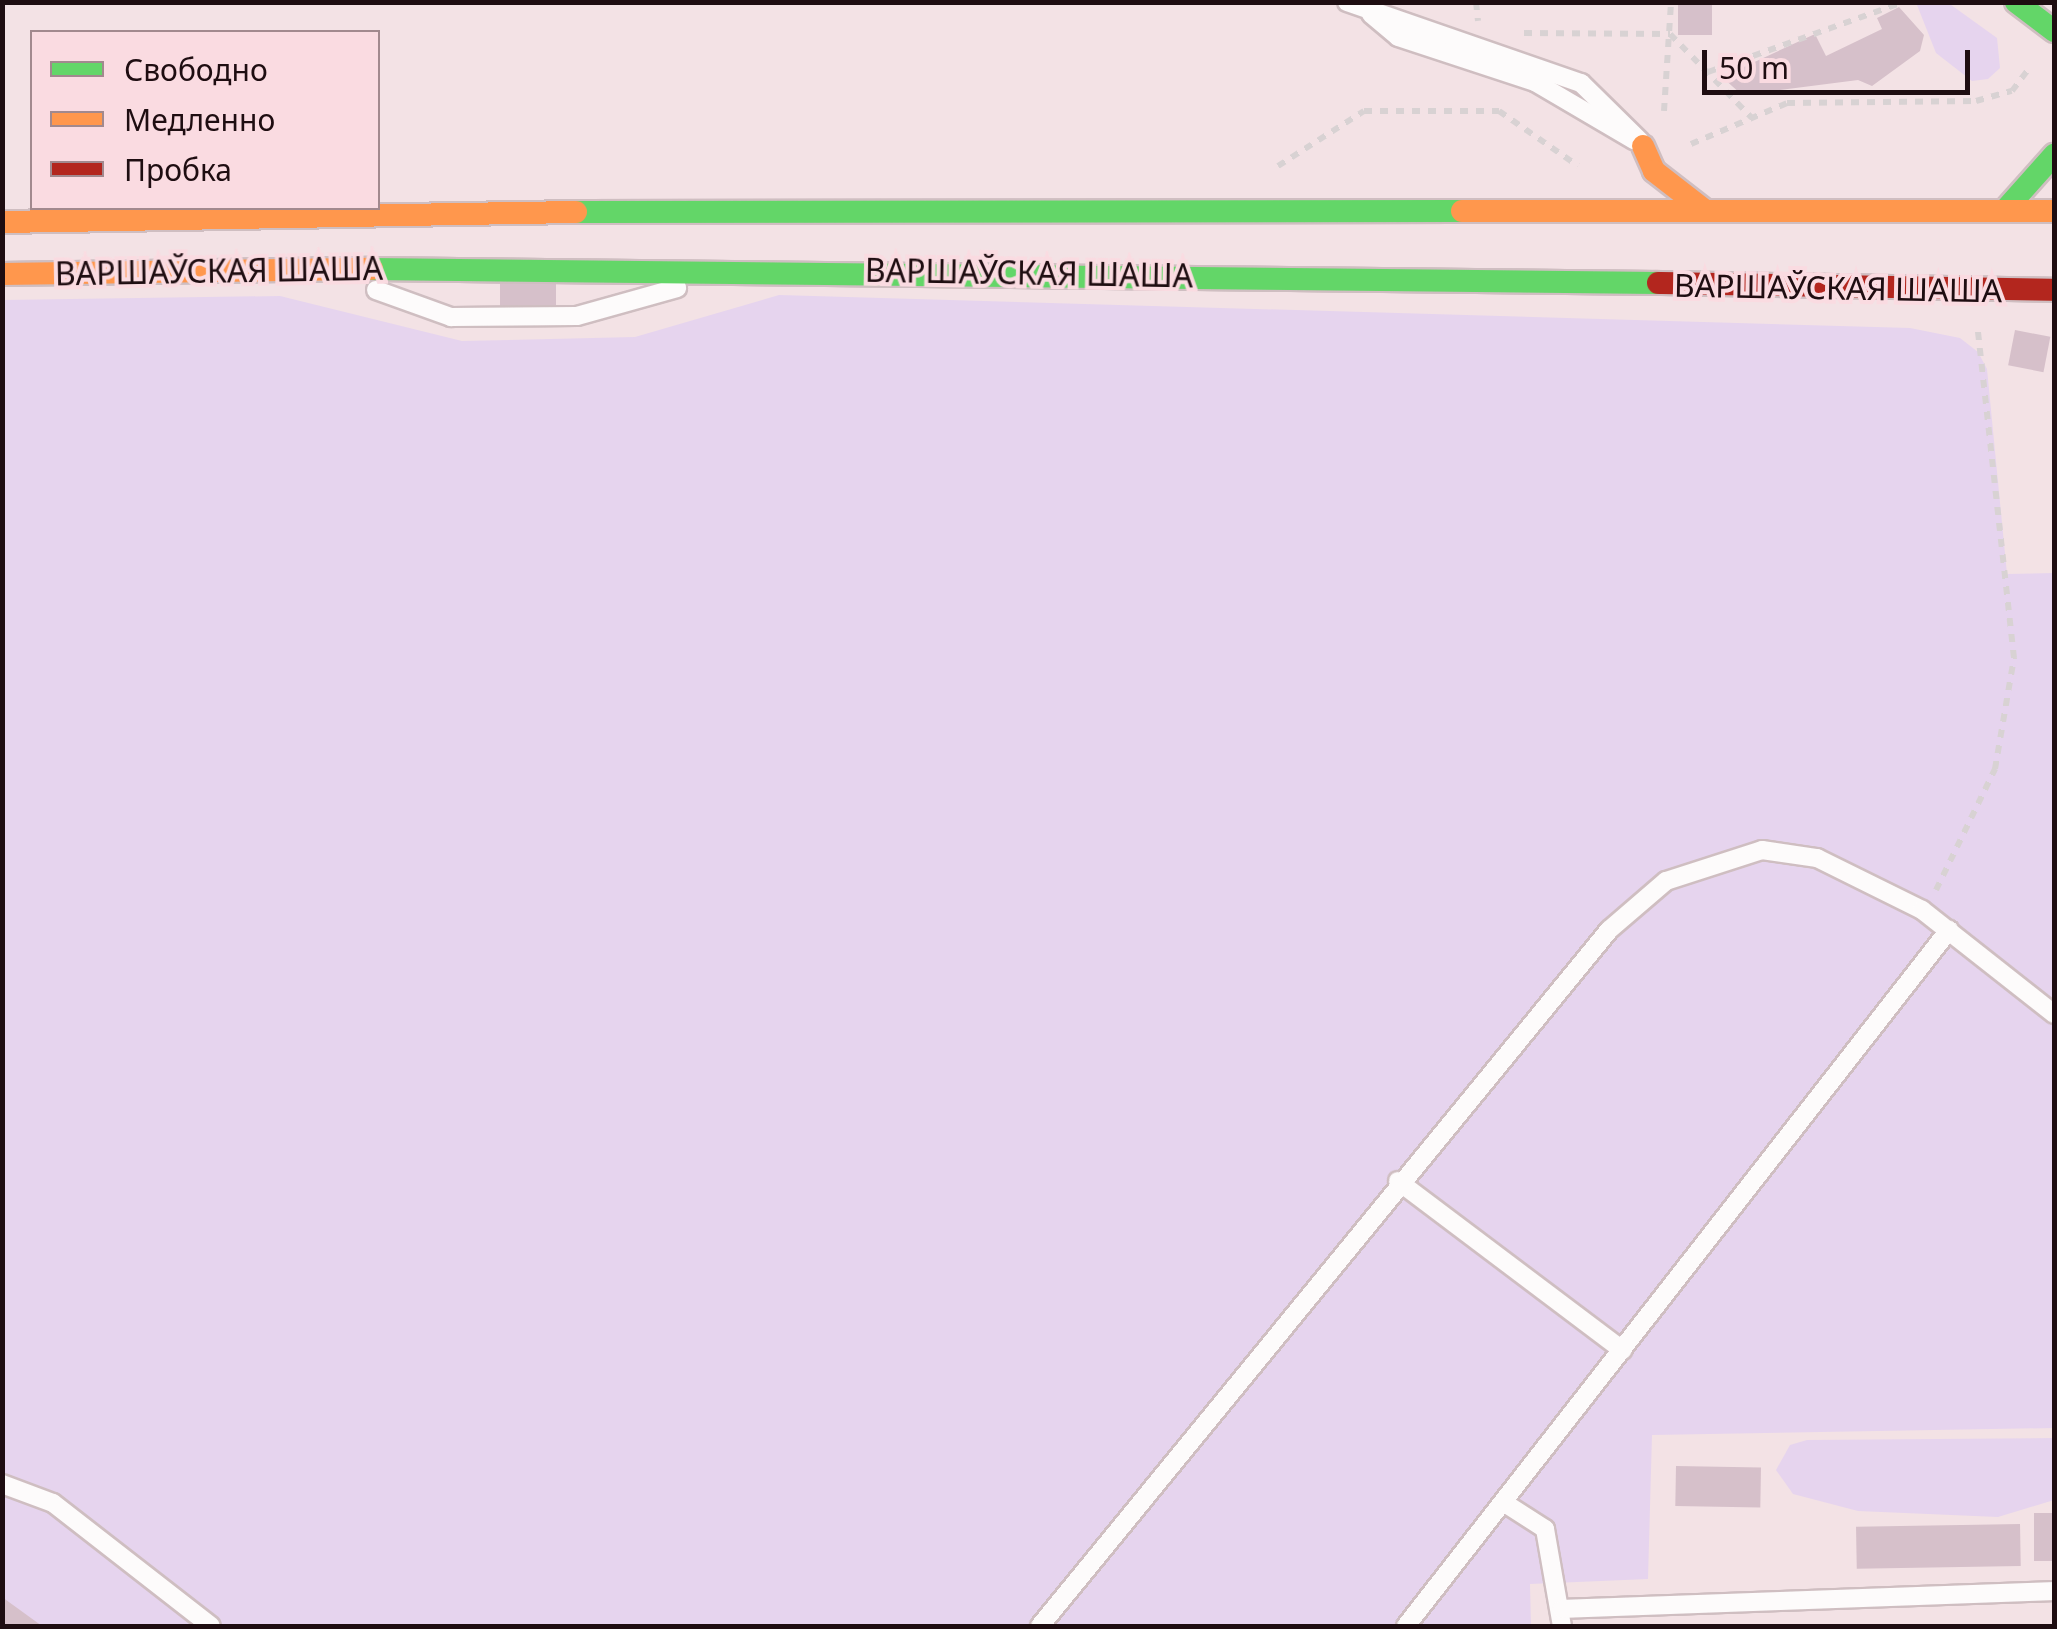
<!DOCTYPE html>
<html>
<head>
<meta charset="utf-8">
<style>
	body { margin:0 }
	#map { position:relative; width:2057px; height:1629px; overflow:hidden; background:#f3e2e5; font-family:"Noto Sans",sans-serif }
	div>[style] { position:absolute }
	.green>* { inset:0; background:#e6d4ee }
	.building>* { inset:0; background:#d6c0ca; transform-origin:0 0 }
	.path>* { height:6px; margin-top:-3px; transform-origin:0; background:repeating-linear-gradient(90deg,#d8d2d3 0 8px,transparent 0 16px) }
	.roads { filter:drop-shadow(2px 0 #cfbec1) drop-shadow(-2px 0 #cfbec1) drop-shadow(0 2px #cfbec1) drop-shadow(0 -2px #cfbec1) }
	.lane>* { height:18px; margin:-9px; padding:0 9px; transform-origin:9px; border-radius:9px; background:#fdfbfb }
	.fast>* { height:22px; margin:-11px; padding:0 11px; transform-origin:11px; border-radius:11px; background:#63d668 }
	.slow>* { height:22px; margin:-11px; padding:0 11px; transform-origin:11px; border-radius:11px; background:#ff974d }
	.jam>* { height:22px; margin:-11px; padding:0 11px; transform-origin:11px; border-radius:11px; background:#b3261e }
	span { translate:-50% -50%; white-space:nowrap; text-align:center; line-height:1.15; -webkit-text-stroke:8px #fadbe1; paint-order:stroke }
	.street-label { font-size:32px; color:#1e0d11 }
	.frame { position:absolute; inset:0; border:5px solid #1e0d11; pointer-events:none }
	.legend { position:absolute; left:30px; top:30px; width:350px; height:180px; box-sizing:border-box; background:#fadbe1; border:2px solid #a2898e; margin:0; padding:12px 18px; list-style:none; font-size:30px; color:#1e0d11 }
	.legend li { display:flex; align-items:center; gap:20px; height:50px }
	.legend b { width:50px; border:2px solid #a2898e }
	.scale { position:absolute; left:1702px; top:50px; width:268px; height:45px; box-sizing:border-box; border:5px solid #1e0d11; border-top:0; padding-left:12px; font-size:30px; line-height:35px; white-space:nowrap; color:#1e0d11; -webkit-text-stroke:8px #fadbe1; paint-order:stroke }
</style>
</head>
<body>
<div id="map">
	<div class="green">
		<i style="clip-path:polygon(1947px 2px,1997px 38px,2000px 68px,1988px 79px,1972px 81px,1936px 53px,1917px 5px)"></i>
		<i style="clip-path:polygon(779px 295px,1910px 328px,1960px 338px,1978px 352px,1987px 369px,2007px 574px,2054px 573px,2054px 1428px,1652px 1435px,1648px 1579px,1530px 1584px,1531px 1626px,3px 1626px,3px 300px,280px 296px,462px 341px,635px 337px)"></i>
		<i style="clip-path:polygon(2054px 1438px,2054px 1500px,1998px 1517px,1858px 1511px,1793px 1494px,1776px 1470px,1790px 1445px,1807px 1440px)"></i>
	</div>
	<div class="building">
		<i style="left:1678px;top:2px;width:34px;height:33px"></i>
		<i style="clip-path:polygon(1899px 7px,1924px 35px,1920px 51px,1872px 86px,1858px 80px,1742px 95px,1722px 77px,1815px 34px,1826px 56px,1882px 29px,1877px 18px)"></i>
		<i style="left:500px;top:261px;width:56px;height:63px"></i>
		<i style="left:2015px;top:330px;width:36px;height:36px;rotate:11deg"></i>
		<i style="left:1676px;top:1466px;width:85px;height:40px;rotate:1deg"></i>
		<i style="left:2054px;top:1513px;width:48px;height:20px;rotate:90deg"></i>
		<i style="left:2020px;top:1524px;width:42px;height:164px;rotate:89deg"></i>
		<i style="clip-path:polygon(2px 1597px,42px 1626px,2px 1626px)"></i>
	</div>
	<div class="path">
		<i style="left:1476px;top:2px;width:19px;rotate:84deg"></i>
		<i style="left:1524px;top:33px;width:146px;rotate:0.4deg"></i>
		<i style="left:1670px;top:34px;width:117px;rotate:45.7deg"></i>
		<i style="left:1708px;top:72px;width:207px;rotate:-19.7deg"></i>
		<i style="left:1664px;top:111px;width:109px;rotate:-86.3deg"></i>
		<i style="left:1691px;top:144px;width:104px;rotate:-23.1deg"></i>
		<i style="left:1787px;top:103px;width:189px;rotate:-0.6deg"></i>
		<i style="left:1976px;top:101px;width:37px;rotate:-16deg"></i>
		<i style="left:2012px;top:91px;width:31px;rotate:-53deg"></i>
		<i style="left:1278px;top:166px;width:102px;rotate:-32.6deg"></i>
		<i style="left:1364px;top:111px;width:135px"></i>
		<i style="left:1499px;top:111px;width:96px;rotate:34.8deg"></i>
		<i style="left:1936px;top:890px;width:135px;rotate:-64deg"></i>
		<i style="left:1995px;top:769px;width:113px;rotate:-80.3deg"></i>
		<i style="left:2014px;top:658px;width:330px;rotate:-96.3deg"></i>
	</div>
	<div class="roads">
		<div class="lane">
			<i style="left:1347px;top:2px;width:248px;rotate:19.1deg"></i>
			<i style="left:1581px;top:83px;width:83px;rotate:44.5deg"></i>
			<i style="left:1371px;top:14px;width:35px;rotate:40deg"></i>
			<i style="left:1398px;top:37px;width:144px;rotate:18.2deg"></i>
			<i style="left:1535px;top:82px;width:115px;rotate:30.4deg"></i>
			<i style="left:376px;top:290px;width:80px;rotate:19.8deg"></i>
			<i style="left:451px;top:317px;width:126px;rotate:-0.5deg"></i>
			<i style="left:577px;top:316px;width:104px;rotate:-15.6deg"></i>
			<i style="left:1398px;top:1181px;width:281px;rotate:37deg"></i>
			<i style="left:2px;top:1484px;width:54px;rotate:20.4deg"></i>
			<i style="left:53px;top:1503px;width:200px;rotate:37.9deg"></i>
			<i style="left:1503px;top:1502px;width:50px;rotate:32.7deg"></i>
			<i style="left:1545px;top:1529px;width:98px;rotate:80.1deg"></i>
			<i style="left:1562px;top:1609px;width:492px;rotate:-2.1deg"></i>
			<i style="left:1040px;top:1626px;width:899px;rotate:-50.73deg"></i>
			<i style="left:1609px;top:930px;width:75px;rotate:-40.7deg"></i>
			<i style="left:1666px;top:881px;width:101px;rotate:-17.9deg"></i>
			<i style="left:1762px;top:850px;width:56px;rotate:8.3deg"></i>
			<i style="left:1817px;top:858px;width:117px;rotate:26.3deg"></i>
			<i style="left:1922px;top:910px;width:168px;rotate:38.2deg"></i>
			<i style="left:1406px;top:1626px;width:883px;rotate:-52.04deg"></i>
		</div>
		<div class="fast">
			<i style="left:2016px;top:2px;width:48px;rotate:37.3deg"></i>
			<i style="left:2005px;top:210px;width:74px;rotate:-48.3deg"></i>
			<i style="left:576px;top:212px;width:886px;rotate:-0.06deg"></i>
			<i style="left:372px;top:269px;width:1286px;rotate:0.62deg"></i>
		</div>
		<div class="slow">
			<i style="left:1643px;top:146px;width:27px;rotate:66deg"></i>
			<i style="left:1654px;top:171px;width:62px;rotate:37.8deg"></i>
			<i style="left:1462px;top:211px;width:592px"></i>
			<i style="left:2px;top:222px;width:574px;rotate:-1deg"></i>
			<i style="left:2px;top:274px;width:370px;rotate:-0.8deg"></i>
		</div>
		<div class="jam">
			<i style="left:1658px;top:283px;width:396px;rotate:1deg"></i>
		</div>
	</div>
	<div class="street-label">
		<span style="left:219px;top:271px;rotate:-1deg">ВАРШАЎСКАЯ ШАША</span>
		<span style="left:1029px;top:273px;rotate:1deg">ВАРШАЎСКАЯ ШАША</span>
		<span style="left:1838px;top:288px;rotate:1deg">ВАРШАЎСКАЯ ШАША</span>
	</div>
	<div class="frame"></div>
	<ul class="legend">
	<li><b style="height:12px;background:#63d668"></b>Свободно</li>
	<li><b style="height:12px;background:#ff974d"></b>Медленно</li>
	<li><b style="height:12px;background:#b3261e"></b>Пробка</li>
	</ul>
	<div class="scale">50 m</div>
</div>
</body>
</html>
